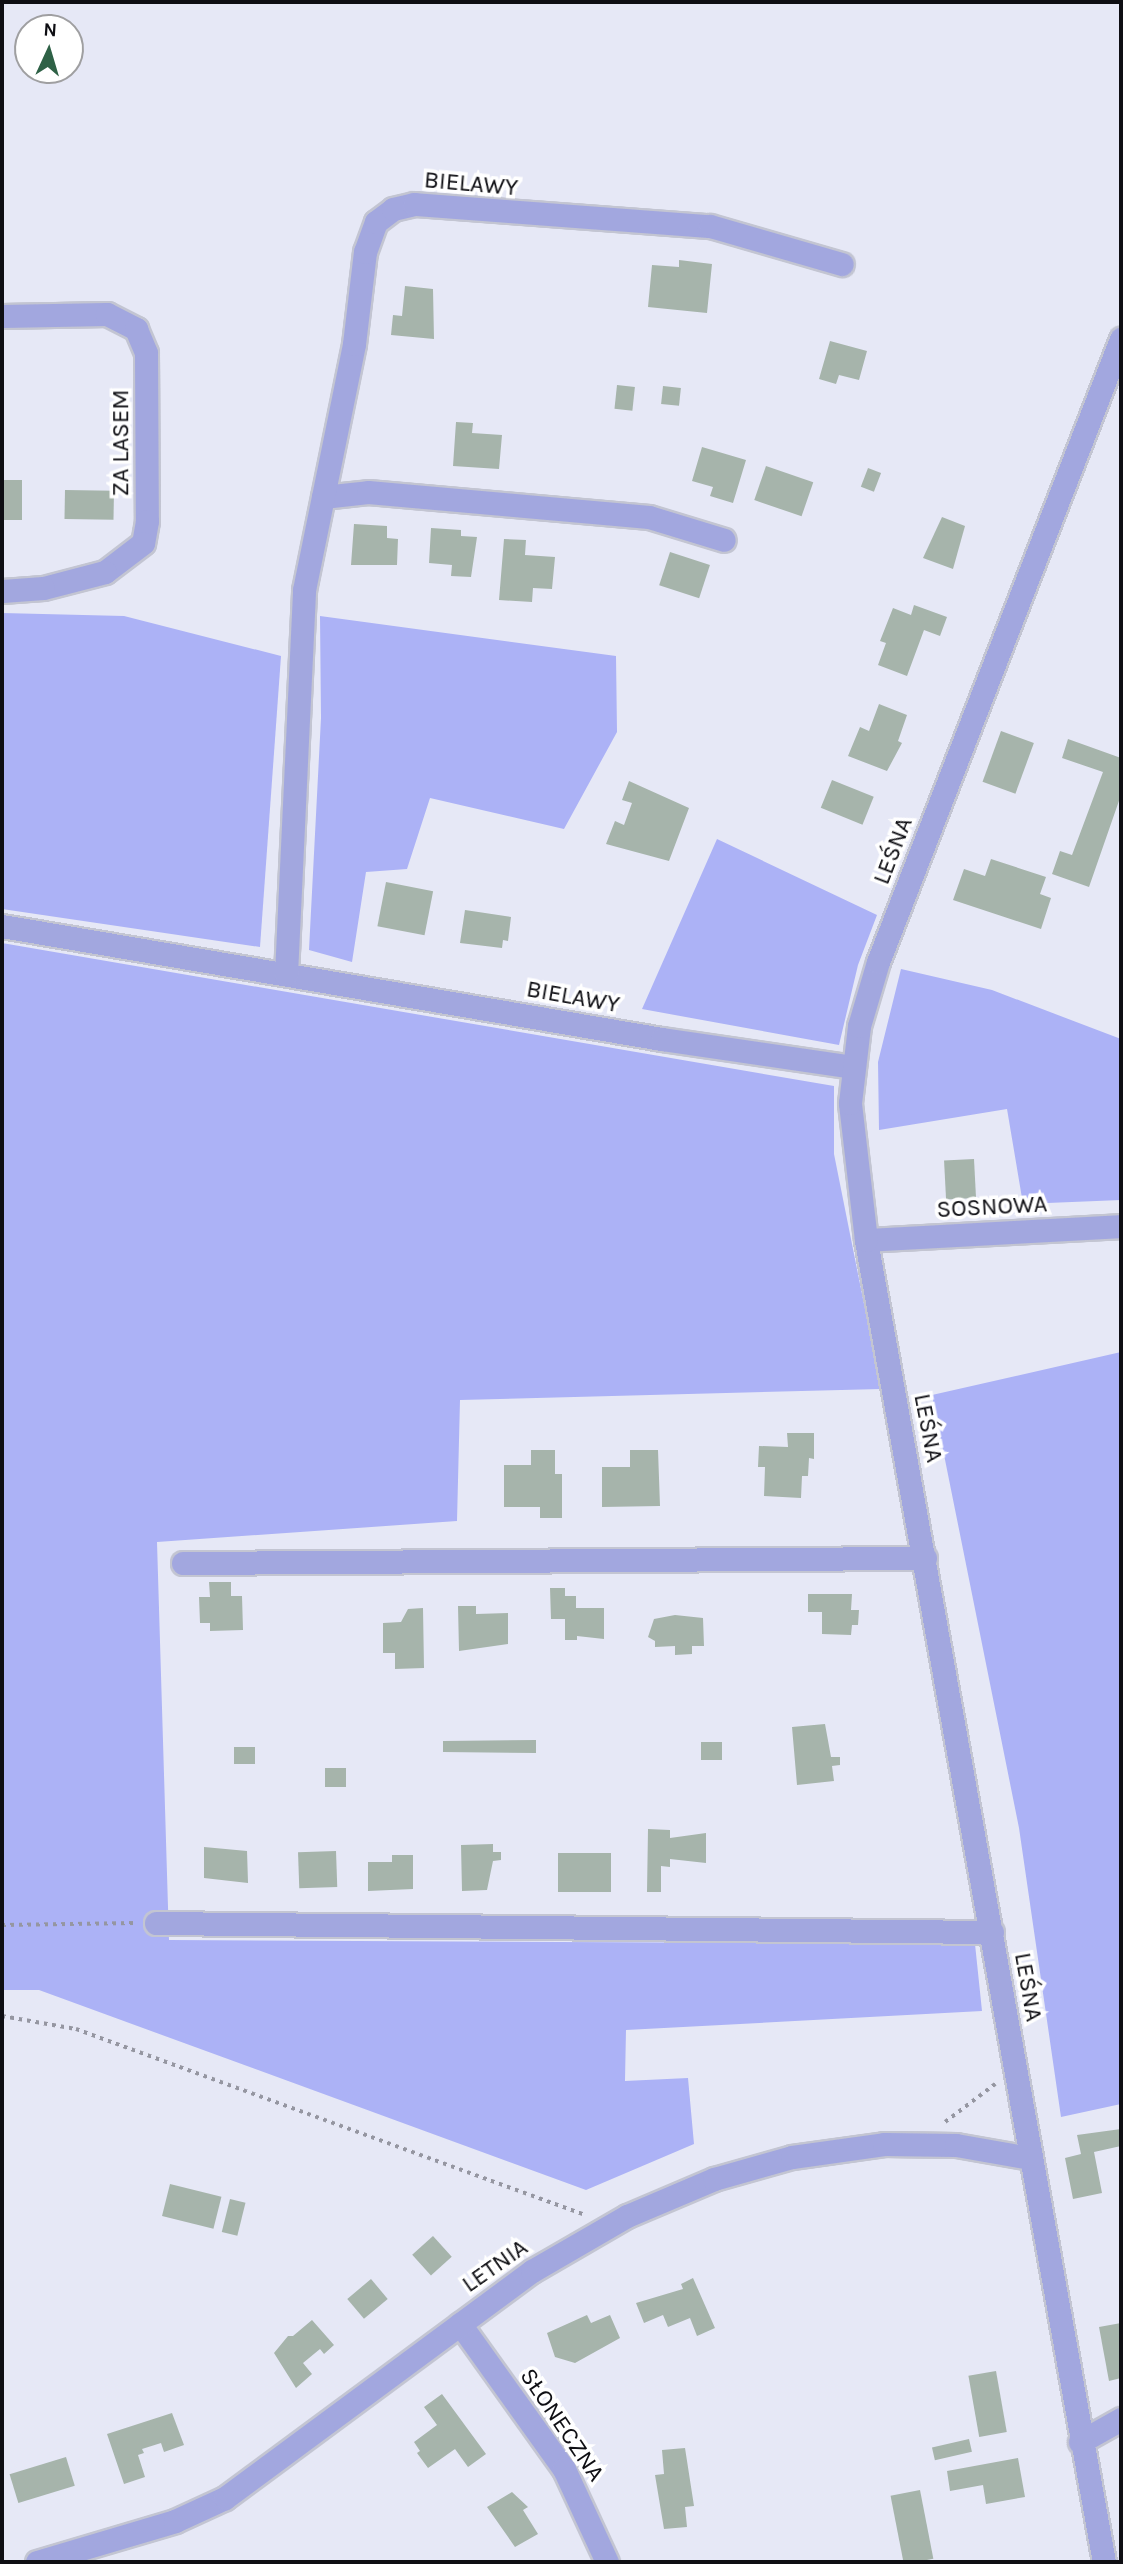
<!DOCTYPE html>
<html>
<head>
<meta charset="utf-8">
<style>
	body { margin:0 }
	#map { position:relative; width:1123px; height:2564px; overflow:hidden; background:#e6e8f6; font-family:Karla,sans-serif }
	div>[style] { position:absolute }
	.forest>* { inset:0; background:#acb2f6 }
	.building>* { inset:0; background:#a6b4ab; transform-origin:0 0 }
	.path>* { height:3.5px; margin-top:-1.75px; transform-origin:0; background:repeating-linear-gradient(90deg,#9596a1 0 3.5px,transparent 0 8.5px) }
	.roads { filter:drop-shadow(2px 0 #c3c5d2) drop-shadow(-2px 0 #c3c5d2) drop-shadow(0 2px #c3c5d2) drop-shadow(0 -2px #c3c5d2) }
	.street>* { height:23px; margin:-11.5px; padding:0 11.5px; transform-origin:11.5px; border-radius:11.5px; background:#a2a7df }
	span { translate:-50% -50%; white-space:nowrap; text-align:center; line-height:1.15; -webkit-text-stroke:7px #fff; paint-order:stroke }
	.street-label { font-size:24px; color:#0e0e13 }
	.frame { position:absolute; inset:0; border:4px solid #0e0e13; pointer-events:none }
	.north { position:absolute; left:14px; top:14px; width:70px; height:70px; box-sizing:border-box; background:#fff; border:2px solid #9f9fa1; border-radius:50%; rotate:4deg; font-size:19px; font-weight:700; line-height:28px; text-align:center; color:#0e0e13 }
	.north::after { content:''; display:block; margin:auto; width:24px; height:32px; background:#2e6146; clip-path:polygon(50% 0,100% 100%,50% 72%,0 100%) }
</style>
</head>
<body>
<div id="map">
	<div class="forest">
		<i style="clip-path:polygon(2px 613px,124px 616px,281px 656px,260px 947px,2px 909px)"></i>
		<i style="clip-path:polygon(320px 616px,616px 656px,617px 732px,564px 829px,430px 798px,407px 869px,366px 872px,352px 962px,309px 950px,321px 718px)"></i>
		<i style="clip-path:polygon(717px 839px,877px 915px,858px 965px,839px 1045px,642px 1009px)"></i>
		<i style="clip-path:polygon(2px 943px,834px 1086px,834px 1154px,881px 1389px,460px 1400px,457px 1521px,157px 1542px,169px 1940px,975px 1944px,982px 2011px,626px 2030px,625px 2081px,688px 2078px,694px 2144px,586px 2190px,39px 1990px,2px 1990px)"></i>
		<i style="clip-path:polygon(901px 969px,992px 990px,1121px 1039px,1121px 1200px,1023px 1204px,1007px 1109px,879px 1130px,878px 1062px)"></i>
		<i style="clip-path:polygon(1121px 1352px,1121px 2104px,1061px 2117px,1019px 1828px,932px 1395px)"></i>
	</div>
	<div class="building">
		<i style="clip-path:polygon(679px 260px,712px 264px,707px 313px,648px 307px,652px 265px,679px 267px)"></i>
		<i style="clip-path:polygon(405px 286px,433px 289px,434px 339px,391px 335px,393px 315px,402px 316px)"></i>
		<i style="clip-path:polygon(830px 341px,867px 351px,859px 380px,839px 375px,836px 384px,819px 379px)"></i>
		<i style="left:617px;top:385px;width:18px;height:24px;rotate:6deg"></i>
		<i style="left:663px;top:386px;width:18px;height:18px;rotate:6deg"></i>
		<i style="clip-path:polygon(456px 422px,473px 423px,472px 433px,502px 435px,499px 469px,453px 466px)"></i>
		<i style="clip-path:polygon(702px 447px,746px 460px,733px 503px,710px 496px,713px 487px,692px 481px)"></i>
		<i style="left:766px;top:466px;width:50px;height:36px;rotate:19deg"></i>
		<i style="left:868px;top:468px;width:14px;height:20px;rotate:21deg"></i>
		<i style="left:2px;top:480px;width:20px;height:40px"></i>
		<i style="left:65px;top:490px;width:49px;height:29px;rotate:1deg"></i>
		<i style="clip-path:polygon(942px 517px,965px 526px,953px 569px,923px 558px)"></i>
		<i style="clip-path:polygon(354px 524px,387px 526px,387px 538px,398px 539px,397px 565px,351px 565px)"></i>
		<i style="clip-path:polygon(431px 528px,461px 530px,461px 536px,477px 537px,471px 577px,451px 576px,452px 565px,429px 563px)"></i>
		<i style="clip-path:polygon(504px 539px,526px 540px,525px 555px,555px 557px,552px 589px,533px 588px,532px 602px,499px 600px)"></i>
		<i style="left:670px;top:552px;width:42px;height:35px;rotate:18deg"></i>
		<i style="clip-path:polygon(914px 605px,947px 617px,940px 636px,924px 630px,907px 676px,878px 665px,886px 643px,880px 641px,893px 608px,911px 615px)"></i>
		<i style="clip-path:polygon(879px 704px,907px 715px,898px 741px,902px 743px,887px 771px,848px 756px,860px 727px,869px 731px)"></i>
		<i style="left:1001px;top:731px;width:35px;height:54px;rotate:20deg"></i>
		<i style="clip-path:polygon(1068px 739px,1121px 758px,1121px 795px,1089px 887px,1052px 874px,1060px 851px,1072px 855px,1103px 772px,1062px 758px)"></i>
		<i style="left:832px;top:780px;width:45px;height:30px;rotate:22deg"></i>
		<i style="clip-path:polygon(629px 781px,689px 808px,669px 861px,606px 844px,615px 821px,624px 825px,632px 803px,622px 800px)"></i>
		<i style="clip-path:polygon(991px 859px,1046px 877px,1040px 894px,1051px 898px,1041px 929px,953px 900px,964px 869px,985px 876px)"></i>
		<i style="left:386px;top:882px;width:48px;height:45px;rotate:11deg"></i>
		<i style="clip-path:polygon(465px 910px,511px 917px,508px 941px,503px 940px,502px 948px,460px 943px)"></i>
		<i style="left:974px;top:1159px;width:39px;height:30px;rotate:87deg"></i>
		<i style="clip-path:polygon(787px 1433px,814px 1433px,814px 1459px,809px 1458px,808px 1476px,802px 1476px,801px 1498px,764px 1496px,765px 1467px,758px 1467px,759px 1446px,788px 1447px)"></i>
		<i style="clip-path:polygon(531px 1450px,555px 1450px,555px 1474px,562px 1474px,562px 1518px,540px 1518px,540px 1507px,504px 1507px,504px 1465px,531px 1465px)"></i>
		<i style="clip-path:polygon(630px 1450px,658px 1450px,660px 1506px,602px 1507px,602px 1467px,630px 1467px)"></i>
		<i style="clip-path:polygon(209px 1582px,231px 1582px,231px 1596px,242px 1596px,243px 1630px,210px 1631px,210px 1623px,200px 1623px,199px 1597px,210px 1597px)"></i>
		<i style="clip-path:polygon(550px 1588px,565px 1588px,565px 1596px,576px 1596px,576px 1608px,604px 1608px,604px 1639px,577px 1636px,577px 1640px,565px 1640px,565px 1619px,551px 1619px)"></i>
		<i style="clip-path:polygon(808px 1594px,852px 1594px,851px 1610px,859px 1610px,858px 1625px,852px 1625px,851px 1635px,822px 1634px,822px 1612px,808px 1612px)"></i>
		<i style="clip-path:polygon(458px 1606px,476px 1606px,476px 1614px,508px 1613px,508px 1644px,459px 1651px)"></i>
		<i style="clip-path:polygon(423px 1608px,424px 1668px,395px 1669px,395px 1653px,383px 1653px,383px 1623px,401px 1622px,408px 1609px)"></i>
		<i style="clip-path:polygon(675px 1615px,703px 1618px,704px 1646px,692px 1646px,692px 1654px,675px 1655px,675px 1646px,655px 1647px,655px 1641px,648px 1637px,654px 1619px)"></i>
		<i style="clip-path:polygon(825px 1724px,831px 1757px,840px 1757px,840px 1765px,832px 1766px,834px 1781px,797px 1785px,792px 1727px)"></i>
		<i style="clip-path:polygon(536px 1740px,536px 1753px,443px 1752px,443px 1741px)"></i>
		<i style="left:722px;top:1742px;width:18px;height:21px;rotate:90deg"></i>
		<i style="left:255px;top:1747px;width:17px;height:21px;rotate:90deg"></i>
		<i style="left:325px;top:1768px;width:21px;height:19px"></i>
		<i style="clip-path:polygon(648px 1829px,670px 1830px,670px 1838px,706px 1833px,706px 1863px,670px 1859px,670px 1867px,661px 1866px,661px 1892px,647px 1892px)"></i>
		<i style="clip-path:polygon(493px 1844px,493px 1852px,501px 1852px,501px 1860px,493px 1861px,487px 1890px,462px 1891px,461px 1845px)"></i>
		<i style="clip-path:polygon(204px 1847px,247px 1851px,248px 1883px,204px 1878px)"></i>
		<i style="left:336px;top:1851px;width:36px;height:38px;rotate:88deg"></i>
		<i style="left:558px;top:1853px;width:53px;height:39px"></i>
		<i style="clip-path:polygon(392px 1855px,413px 1855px,413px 1889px,368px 1891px,368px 1862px,392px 1862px)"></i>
		<i style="clip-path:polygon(1121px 2129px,1121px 2146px,1094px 2152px,1102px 2193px,1073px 2199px,1065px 2158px,1081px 2154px,1077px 2135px)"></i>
		<i style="left:170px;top:2184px;width:53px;height:33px;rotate:14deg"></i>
		<i style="left:230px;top:2199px;width:16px;height:34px;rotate:14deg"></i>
		<i style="left:433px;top:2236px;width:28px;height:28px;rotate:48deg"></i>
		<i style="clip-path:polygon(693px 2278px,715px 2328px,697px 2336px,690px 2318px,668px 2327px,663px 2315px,644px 2323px,636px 2303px,683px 2289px,681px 2284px)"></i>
		<i style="left:371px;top:2279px;width:26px;height:31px;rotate:50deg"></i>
		<i style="clip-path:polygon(587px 2315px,591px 2323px,610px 2315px,620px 2338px,575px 2363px,555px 2357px,547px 2333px)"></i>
		<i style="clip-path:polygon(312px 2320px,334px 2345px,324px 2354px,320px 2349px,303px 2363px,312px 2374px,296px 2388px,274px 2353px,288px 2336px,293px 2336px)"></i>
		<i style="clip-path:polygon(1121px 2323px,1121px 2378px,1109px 2381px,1099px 2327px)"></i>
		<i style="left:996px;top:2371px;width:62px;height:28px;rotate:80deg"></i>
		<i style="clip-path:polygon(442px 2394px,486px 2454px,468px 2467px,455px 2449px,428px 2468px,417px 2453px,420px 2451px,414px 2442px,437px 2425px,424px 2407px)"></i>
		<i style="clip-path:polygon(172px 2413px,184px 2445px,164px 2452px,161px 2443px,142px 2449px,144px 2453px,138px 2455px,145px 2477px,124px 2484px,107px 2434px)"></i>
		<i style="left:969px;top:2439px;width:13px;height:38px;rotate:77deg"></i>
		<i style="clip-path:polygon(685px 2448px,694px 2506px,685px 2507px,687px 2527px,664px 2529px,655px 2475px,664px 2474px,662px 2450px)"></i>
		<i style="left:66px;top:2457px;width:30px;height:59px;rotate:73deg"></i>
		<i style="clip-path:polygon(1018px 2458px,1025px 2497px,986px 2504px,983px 2485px,950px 2491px,947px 2471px)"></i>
		<i style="left:920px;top:2490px;width:70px;height:30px;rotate:79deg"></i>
		<i style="clip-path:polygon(512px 2492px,528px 2507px,523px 2510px,538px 2534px,515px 2547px,487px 2507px)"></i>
	</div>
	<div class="path">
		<i style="left:2px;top:1925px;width:134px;rotate:-0.9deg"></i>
		<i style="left:2px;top:2016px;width:75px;rotate:10deg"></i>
		<i style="left:76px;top:2029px;width:542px;rotate:20.07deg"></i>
		<i style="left:945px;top:2122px;width:63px;rotate:-37.2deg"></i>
	</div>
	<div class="roads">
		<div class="street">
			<i style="left:2px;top:316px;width:105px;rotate:-1.1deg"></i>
			<i style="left:107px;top:314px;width:33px;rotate:27deg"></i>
			<i style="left:136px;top:329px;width:26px;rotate:67deg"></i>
			<i style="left:146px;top:353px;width:168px;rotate:89.7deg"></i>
			<i style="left:147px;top:521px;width:22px;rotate:100deg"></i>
			<i style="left:143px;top:543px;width:48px;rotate:142.7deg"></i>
			<i style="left:105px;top:572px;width:64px;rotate:165.5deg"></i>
			<i style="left:43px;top:588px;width:41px;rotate:175.8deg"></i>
			<i style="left:323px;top:497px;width:45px;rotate:-6.3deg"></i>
			<i style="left:368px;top:492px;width:282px;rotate:5.1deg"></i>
			<i style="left:649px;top:517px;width:78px;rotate:17deg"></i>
			<i style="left:2px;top:926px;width:670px;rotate:9.72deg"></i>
			<i style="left:662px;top:1039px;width:193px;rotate:8.3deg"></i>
			<i style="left:286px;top:974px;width:384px;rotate:-87.3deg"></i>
			<i style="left:304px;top:590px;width:251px;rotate:-78.5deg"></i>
			<i style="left:354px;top:344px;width:93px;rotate:-83.2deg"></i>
			<i style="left:365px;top:252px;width:32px;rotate:-70deg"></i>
			<i style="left:376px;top:222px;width:21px;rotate:-37deg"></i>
			<i style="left:393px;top:209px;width:22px;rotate:-13deg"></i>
			<i style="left:414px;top:204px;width:297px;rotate:4.3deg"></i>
			<i style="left:710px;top:226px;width:137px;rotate:16.1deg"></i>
			<i style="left:866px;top:1240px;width:255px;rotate:-3.1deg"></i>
			<i style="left:183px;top:1563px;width:742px;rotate:-0.39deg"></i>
			<i style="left:156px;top:1923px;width:836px;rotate:0.62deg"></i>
			<i style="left:460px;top:2324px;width:178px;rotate:54.4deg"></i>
			<i style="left:564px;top:2469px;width:102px;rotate:65.2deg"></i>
			<i style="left:1080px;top:2442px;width:47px;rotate:-29.3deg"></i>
			<i style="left:37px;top:2562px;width:144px;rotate:-16.5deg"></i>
			<i style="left:175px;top:2521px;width:55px;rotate:-24.7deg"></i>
			<i style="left:225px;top:2498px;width:382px;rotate:-36.5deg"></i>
			<i style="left:532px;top:2271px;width:110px;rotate:-30.1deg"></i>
			<i style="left:627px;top:2216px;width:95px;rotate:-23deg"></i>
			<i style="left:714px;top:2179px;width:81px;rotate:-15.8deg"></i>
			<i style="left:792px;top:2157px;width:93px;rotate:-8deg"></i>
			<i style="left:884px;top:2144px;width:72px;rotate:0.8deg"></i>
			<i style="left:956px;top:2145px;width:75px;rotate:10deg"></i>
			<i style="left:1104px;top:2562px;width:1343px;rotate:-100.21deg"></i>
			<i style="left:866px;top:1240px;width:138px;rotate:-96.7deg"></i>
			<i style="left:850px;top:1103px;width:78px;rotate:-83.3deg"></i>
			<i style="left:859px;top:1026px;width:67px;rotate:-73.5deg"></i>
			<i style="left:878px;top:962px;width:669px;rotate:-68.69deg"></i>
		</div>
	</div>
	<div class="street-label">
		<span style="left:471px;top:184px;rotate:5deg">BIELAWY</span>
		<span style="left:121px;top:443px;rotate:-90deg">ZA LASEM</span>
		<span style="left:893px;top:851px;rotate:-69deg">LEŚNA</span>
		<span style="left:573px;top:997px;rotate:10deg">BIELAWY</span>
		<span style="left:992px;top:1207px;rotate:-3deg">SOSNOWA</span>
		<span style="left:928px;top:1428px;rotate:79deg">LEŚNA</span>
		<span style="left:1028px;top:1987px;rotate:80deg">LEŚNA</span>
		<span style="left:495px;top:2266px;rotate:-35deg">LETNIA</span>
		<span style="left:562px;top:2425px;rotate:56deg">SŁONECZNA</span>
	</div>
	<div class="frame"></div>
	<div class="north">N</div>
</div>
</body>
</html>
